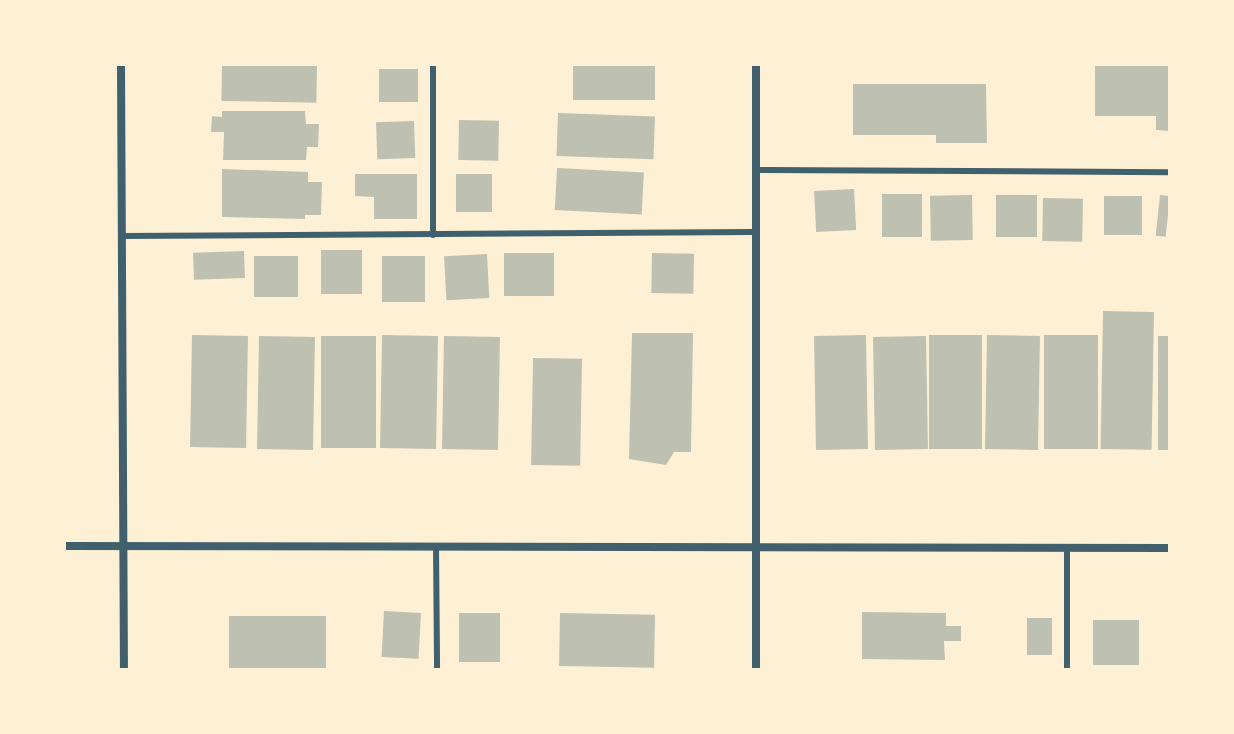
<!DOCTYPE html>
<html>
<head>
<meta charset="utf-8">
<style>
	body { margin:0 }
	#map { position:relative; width:1234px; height:734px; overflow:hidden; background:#fdf0d5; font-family:Literata,serif }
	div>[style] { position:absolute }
	.building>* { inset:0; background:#bec0b2; transform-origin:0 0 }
	.service>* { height:6px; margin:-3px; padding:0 3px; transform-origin:3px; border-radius:3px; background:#3f606c }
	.minor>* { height:8px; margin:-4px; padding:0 4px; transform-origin:4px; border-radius:4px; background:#3f606c }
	span { translate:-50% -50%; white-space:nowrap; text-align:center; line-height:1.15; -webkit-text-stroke:6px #fdf0d5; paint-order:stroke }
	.frame { position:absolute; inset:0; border:66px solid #fdf0d5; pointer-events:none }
</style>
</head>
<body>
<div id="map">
	<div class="building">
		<i style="left:222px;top:64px;width:95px;height:37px;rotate:1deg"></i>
		<i style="left:573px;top:64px;width:82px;height:36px"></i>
		<i style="clip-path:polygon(1095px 64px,1170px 64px,1170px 131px,1156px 130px,1156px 116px,1095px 116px)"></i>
		<i style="left:418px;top:69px;width:33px;height:39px;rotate:90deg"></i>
		<i style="clip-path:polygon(853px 84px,986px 84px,987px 143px,936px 143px,936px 135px,853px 135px)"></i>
		<i style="clip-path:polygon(222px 111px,305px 111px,306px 124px,319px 124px,318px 147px,307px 147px,306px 160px,223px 160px,224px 132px,211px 132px,212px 116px,222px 117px)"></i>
		<i style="left:558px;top:113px;width:97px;height:43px;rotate:2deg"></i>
		<i style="left:459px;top:120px;width:40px;height:40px;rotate:1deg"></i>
		<i style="left:414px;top:121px;width:37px;height:38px;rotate:88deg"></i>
		<i style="left:557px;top:168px;width:87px;height:42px;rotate:3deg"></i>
		<i style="clip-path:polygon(222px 169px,308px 172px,308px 182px,322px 182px,321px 215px,305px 215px,305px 219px,222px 217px)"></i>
		<i style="clip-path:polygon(355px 174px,417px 174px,417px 219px,374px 219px,374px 197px,355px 196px)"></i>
		<i style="left:456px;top:174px;width:36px;height:38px"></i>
		<i style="left:854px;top:189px;width:41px;height:40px;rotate:87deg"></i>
		<i style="left:882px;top:194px;width:40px;height:43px"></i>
		<i style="left:972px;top:195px;width:45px;height:42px;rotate:89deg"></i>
		<i style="left:996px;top:195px;width:41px;height:42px"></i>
		<i style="left:1160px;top:195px;width:10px;height:41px;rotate:6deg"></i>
		<i style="left:1104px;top:196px;width:38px;height:39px"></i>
		<i style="left:1043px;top:198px;width:40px;height:43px;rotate:1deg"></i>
		<i style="left:321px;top:250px;width:41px;height:44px"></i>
		<i style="left:244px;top:251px;width:27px;height:51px;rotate:88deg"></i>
		<i style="left:504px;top:253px;width:50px;height:43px"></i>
		<i style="left:652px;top:253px;width:42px;height:40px;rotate:1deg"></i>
		<i style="left:487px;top:254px;width:44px;height:43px;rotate:87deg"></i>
		<i style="left:254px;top:256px;width:44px;height:41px"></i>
		<i style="left:382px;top:256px;width:43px;height:46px"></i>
		<i style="left:1103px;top:311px;width:51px;height:138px;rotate:1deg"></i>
		<i style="clip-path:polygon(632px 333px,693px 333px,691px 452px,674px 452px,666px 465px,629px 459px)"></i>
		<i style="left:192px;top:335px;width:56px;height:112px;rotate:1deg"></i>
		<i style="left:866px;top:335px;width:114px;height:52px;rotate:89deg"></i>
		<i style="left:929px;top:335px;width:53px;height:114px"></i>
		<i style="left:987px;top:335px;width:53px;height:114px;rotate:1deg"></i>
		<i style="left:1044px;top:335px;width:54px;height:114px"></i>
		<i style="left:259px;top:336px;width:56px;height:113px;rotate:1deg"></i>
		<i style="left:321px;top:336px;width:55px;height:112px"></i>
		<i style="left:438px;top:336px;width:113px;height:56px;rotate:91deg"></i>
		<i style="left:444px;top:336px;width:56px;height:113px;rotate:1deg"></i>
		<i style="left:926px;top:336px;width:113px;height:53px;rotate:89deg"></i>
		<i style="left:1158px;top:336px;width:12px;height:114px"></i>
		<i style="left:533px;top:358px;width:49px;height:107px;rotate:1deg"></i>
		<i style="left:384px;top:611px;width:37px;height:46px;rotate:3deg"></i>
		<i style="clip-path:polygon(862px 612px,946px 613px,946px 626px,961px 626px,961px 641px,944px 641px,945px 660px,862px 659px)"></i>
		<i style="left:459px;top:613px;width:41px;height:49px"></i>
		<i style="left:560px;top:613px;width:95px;height:53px;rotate:1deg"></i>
		<i style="left:229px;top:616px;width:97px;height:52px"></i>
		<i style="left:1027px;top:618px;width:25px;height:37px"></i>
		<i style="left:1093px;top:620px;width:46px;height:45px"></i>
	</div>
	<div class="service">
		<i style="left:433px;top:64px;width:171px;rotate:90deg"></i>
		<i style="left:756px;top:170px;width:414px;rotate:0.3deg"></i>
		<i style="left:122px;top:236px;width:633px;rotate:-0.36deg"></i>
		<i style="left:436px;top:546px;width:124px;rotate:89.5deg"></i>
		<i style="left:1067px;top:548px;width:122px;rotate:90deg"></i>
	</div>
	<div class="minor">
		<i style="left:121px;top:64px;width:606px;rotate:89.72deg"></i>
		<i style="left:64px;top:546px;width:1106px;rotate:0.1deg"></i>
		<i style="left:756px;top:670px;width:606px;rotate:-90deg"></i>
	</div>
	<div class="frame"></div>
</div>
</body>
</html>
